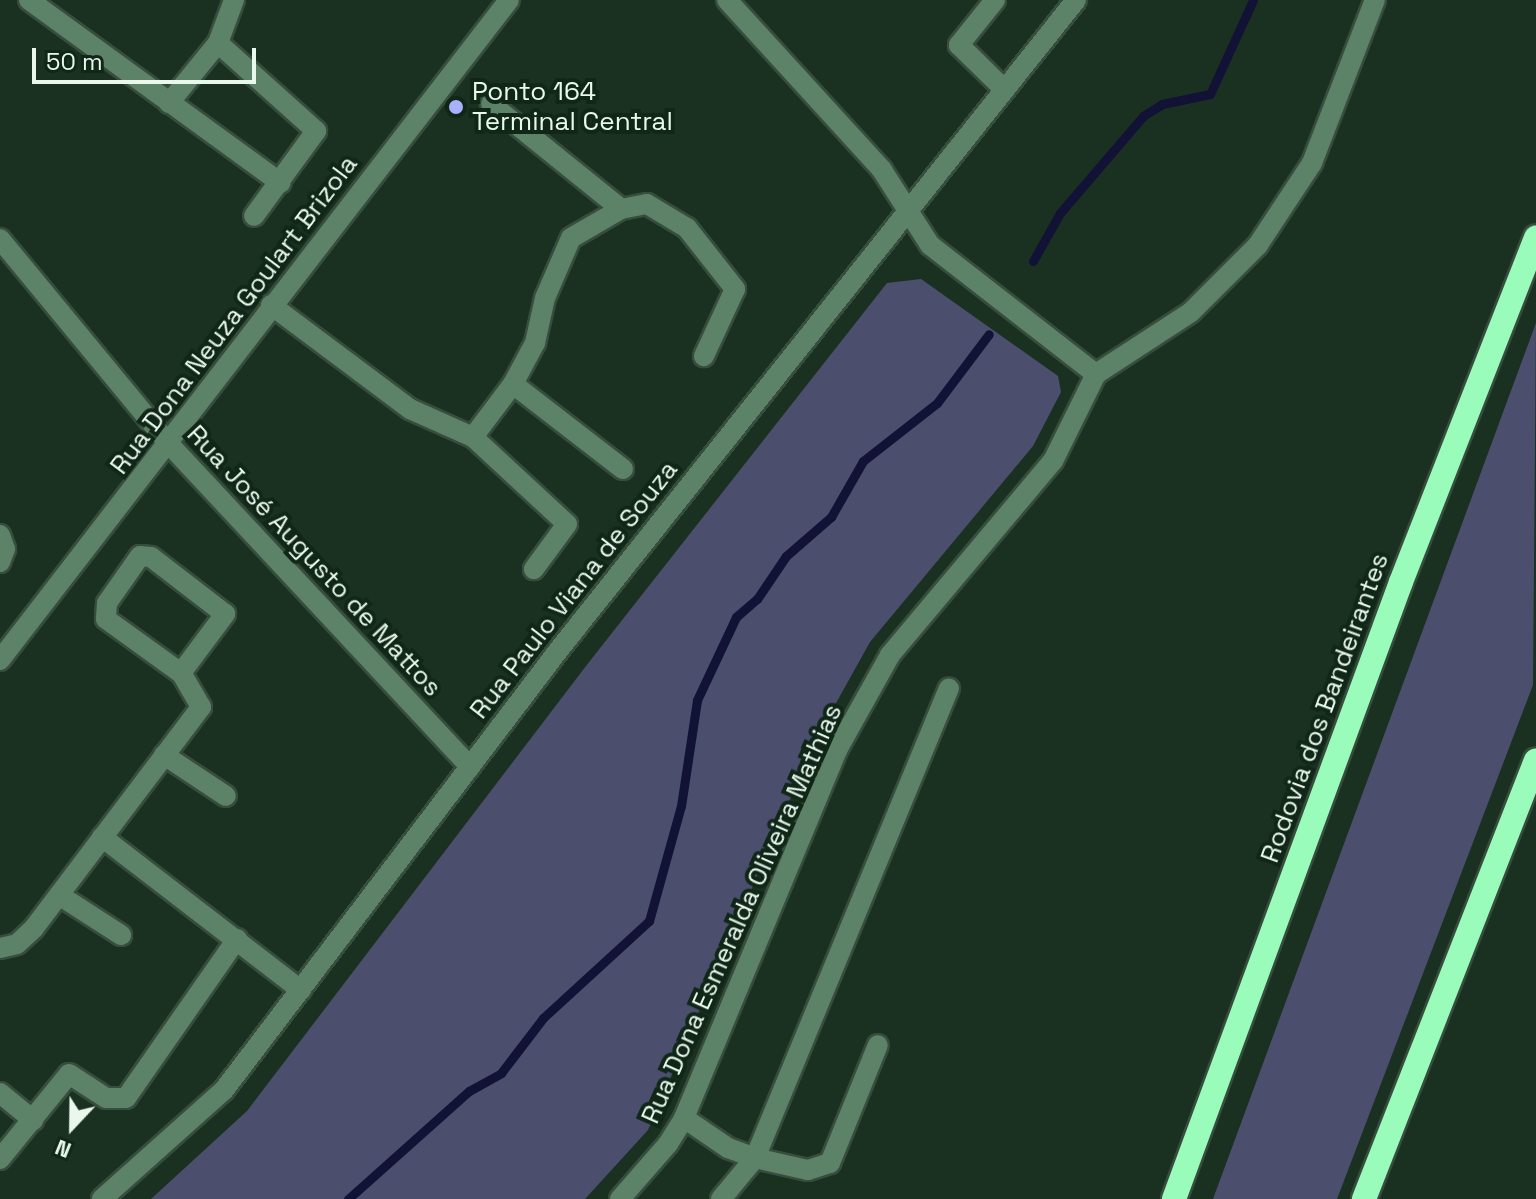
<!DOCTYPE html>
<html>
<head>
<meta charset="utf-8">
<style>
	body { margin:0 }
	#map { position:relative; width:1536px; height:1199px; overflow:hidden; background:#1a3122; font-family:"Space Grotesk",sans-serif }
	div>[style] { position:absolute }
	.green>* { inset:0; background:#4b4e6d }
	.stream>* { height:9px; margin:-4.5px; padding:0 4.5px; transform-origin:4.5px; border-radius:4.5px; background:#121136 }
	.roads { filter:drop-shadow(2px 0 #374d3e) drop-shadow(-2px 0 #374d3e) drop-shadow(0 2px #374d3e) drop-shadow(0 -2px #374d3e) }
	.minor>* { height:20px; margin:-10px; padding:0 10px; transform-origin:10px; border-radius:10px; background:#5c8267 }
	.highway>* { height:24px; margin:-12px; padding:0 12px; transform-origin:12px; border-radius:12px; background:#99fcba }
	.dots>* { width:22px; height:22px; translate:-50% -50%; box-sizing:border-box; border:4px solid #102718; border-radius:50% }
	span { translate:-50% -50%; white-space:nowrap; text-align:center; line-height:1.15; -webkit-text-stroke:8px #102718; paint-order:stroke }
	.poi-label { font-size:26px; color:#e9f7ed }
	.left { translate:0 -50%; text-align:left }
	.street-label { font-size:26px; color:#e9f7ed }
	.north { position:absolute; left:32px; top:1087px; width:80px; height:80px; -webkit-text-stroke:6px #102718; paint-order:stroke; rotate:202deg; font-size:22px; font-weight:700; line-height:32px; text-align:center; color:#e9f7ed }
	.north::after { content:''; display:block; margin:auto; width:28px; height:36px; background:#e9f7ed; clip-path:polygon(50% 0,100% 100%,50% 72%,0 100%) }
	.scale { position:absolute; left:32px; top:48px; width:224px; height:36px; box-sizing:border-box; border:4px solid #e9f7ed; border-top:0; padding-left:10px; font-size:24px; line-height:28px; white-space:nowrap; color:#e9f7ed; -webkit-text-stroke:6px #102718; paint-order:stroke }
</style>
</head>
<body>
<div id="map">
	<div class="green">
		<i style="clip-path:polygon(921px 279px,1058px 376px,1061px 392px,1033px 446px,870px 642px,816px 739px,648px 1130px,585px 1199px,151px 1199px,247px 1111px,586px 666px,887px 283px)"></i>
		<i style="clip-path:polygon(1536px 323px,1533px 685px,1337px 1199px,1213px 1199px)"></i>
	</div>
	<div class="stream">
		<i style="left:1033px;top:261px;width:55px;rotate:-60.6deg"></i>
		<i style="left:1060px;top:213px;width:128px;rotate:-49.4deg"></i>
		<i style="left:1143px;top:116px;width:22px;rotate:-32deg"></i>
		<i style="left:1162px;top:104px;width:49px;rotate:-11.8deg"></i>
		<i style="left:1210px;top:94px;width:103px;rotate:-65.4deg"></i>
		<i style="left:348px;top:1199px;width:162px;rotate:-41.8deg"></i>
		<i style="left:469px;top:1091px;width:37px;rotate:-29deg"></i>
		<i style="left:501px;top:1073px;width:69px;rotate:-52.6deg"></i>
		<i style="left:543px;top:1018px;width:144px;rotate:-42.5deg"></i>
		<i style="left:649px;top:921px;width:119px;rotate:-74.5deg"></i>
		<i style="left:681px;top:806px;width:107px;rotate:-81.4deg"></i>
		<i style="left:697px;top:700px;width:92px;rotate:-64.8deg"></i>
		<i style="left:736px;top:617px;width:28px;rotate:-41deg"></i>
		<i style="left:757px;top:599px;width:52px;rotate:-56deg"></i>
		<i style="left:786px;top:556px;width:60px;rotate:-40.9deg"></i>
		<i style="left:831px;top:517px;width:64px;rotate:-60.3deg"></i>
		<i style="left:863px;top:461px;width:94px;rotate:-38.1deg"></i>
		<i style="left:937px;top:403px;width:86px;rotate:-53deg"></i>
	</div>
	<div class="roads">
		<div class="minor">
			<i style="left:29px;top:0;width:311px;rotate:36deg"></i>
			<i style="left:727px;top:0;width:230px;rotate:47.6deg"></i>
			<i style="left:882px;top:170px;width:89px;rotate:57.4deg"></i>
			<i style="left:930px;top:245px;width:210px;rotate:37.9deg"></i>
			<i style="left:995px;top:0;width:58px;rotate:128.7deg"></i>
			<i style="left:959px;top:45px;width:63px;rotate:44.4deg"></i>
			<i style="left:218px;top:43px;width:132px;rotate:41.9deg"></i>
			<i style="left:316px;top:131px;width:105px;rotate:126.1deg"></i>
			<i style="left:169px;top:103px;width:77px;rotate:-50.8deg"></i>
			<i style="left:218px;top:43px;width:46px;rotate:-69.6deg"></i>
			<i style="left:491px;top:104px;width:167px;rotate:38.9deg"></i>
			<i style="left:0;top:239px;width:267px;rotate:50.5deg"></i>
			<i style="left:170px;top:445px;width:440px;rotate:47deg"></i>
			<i style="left:271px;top:305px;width:174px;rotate:36.8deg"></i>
			<i style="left:410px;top:409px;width:69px;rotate:24deg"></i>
			<i style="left:473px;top:437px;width:128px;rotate:42.8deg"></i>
			<i style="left:567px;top:524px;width:56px;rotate:126.3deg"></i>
			<i style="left:513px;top:384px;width:139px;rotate:37.7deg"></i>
			<i style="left:473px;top:437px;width:66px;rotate:-53deg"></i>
			<i style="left:513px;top:384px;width:47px;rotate:-61.8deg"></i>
			<i style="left:535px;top:343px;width:46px;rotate:-77.5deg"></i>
			<i style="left:545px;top:298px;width:65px;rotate:-66.6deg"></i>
			<i style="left:571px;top:238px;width:58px;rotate:-30.1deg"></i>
			<i style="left:621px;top:209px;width:26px;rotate:-11deg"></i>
			<i style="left:647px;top:204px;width:47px;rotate:31deg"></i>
			<i style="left:687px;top:228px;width:78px;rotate:51.8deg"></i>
			<i style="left:735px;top:289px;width:74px;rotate:114.8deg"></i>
			<i style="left:0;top:535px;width:15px;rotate:70deg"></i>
			<i style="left:5px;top:549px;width:14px;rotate:111deg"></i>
			<i style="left:0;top:660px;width:833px;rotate:-52.36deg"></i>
			<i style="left:164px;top:755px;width:74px;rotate:33.5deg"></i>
			<i style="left:102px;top:837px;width:251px;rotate:37.6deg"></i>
			<i style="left:59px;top:895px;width:74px;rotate:32.8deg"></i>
			<i style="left:0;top:948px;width:17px;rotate:-13deg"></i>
			<i style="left:17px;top:944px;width:23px;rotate:-43deg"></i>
			<i style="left:34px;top:928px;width:277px;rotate:-52.9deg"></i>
			<i style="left:201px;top:707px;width:39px;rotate:-120deg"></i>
			<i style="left:181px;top:673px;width:74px;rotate:-53.3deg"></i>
			<i style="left:225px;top:614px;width:93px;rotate:-142.4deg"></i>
			<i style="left:151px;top:557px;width:11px;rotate:-175deg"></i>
			<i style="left:140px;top:556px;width:57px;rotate:125.1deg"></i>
			<i style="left:107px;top:603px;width:16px;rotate:94deg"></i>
			<i style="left:106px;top:619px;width:92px;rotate:35.8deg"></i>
			<i style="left:0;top:1093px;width:43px;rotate:39.3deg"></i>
			<i style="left:684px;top:1118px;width:53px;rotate:34.3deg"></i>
			<i style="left:728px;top:1148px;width:29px;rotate:20deg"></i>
			<i style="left:755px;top:1158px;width:54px;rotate:12.8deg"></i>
			<i style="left:808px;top:1170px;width:23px;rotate:-18deg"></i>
			<i style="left:830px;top:1163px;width:127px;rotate:-67.9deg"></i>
			<i style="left:0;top:1159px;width:109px;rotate:-50.9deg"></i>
			<i style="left:69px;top:1074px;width:44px;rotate:33deg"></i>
			<i style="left:106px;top:1098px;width:20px"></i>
			<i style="left:126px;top:1098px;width:194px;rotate:-55.1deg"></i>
			<i style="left:102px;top:1199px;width:164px;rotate:-41.8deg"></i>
			<i style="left:224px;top:1090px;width:557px;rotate:-52.74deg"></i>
			<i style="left:561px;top:647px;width:827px;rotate:-51.48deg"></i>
			<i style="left:620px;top:1199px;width:73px;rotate:-48.9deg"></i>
			<i style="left:668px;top:1144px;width:31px;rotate:-58deg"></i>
			<i style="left:684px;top:1118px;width:399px;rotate:-67.4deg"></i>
			<i style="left:837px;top:750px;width:109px;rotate:-60.8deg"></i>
			<i style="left:890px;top:655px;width:253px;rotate:-50deg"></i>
			<i style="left:1053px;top:461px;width:97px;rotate:-63.7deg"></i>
			<i style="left:1096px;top:374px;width:113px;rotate:-33.1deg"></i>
			<i style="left:1191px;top:312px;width:95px;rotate:-45deg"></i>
			<i style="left:1258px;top:245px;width:98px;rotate:-56.6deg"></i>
			<i style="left:1312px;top:163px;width:175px;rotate:-68.9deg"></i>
			<i style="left:721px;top:1199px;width:53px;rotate:-50.3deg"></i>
			<i style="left:755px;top:1158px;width:508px;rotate:-67.57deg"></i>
		</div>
		<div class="highway">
			<i style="left:1174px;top:1199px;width:657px;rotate:-69.8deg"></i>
			<i style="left:1401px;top:582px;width:370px;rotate:-68.6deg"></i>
			<i style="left:1364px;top:1199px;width:471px;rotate:-68.6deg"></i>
		</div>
	</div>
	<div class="dots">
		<i style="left:456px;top:107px;background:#a9b0fc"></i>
	</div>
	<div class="poi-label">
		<span class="left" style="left:472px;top:107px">Ponto 164<br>Terminal Central</span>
	</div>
	<div class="street-label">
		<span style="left:234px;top:315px;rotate:-53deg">Rua Dona Neuza Goulart Brizola</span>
		<span style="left:314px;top:561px;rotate:47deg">Rua José Augusto de Mattos</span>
		<span style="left:574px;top:590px;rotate:-52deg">Rua Paulo Viana de Souza</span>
		<span style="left:1325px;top:708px;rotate:-70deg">Rodovia dos Bandeirantes</span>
		<span style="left:742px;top:914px;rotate:-66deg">Rua Dona Esmeralda Oliveira Mathias</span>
	</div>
	<div class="north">N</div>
	<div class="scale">50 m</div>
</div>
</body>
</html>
